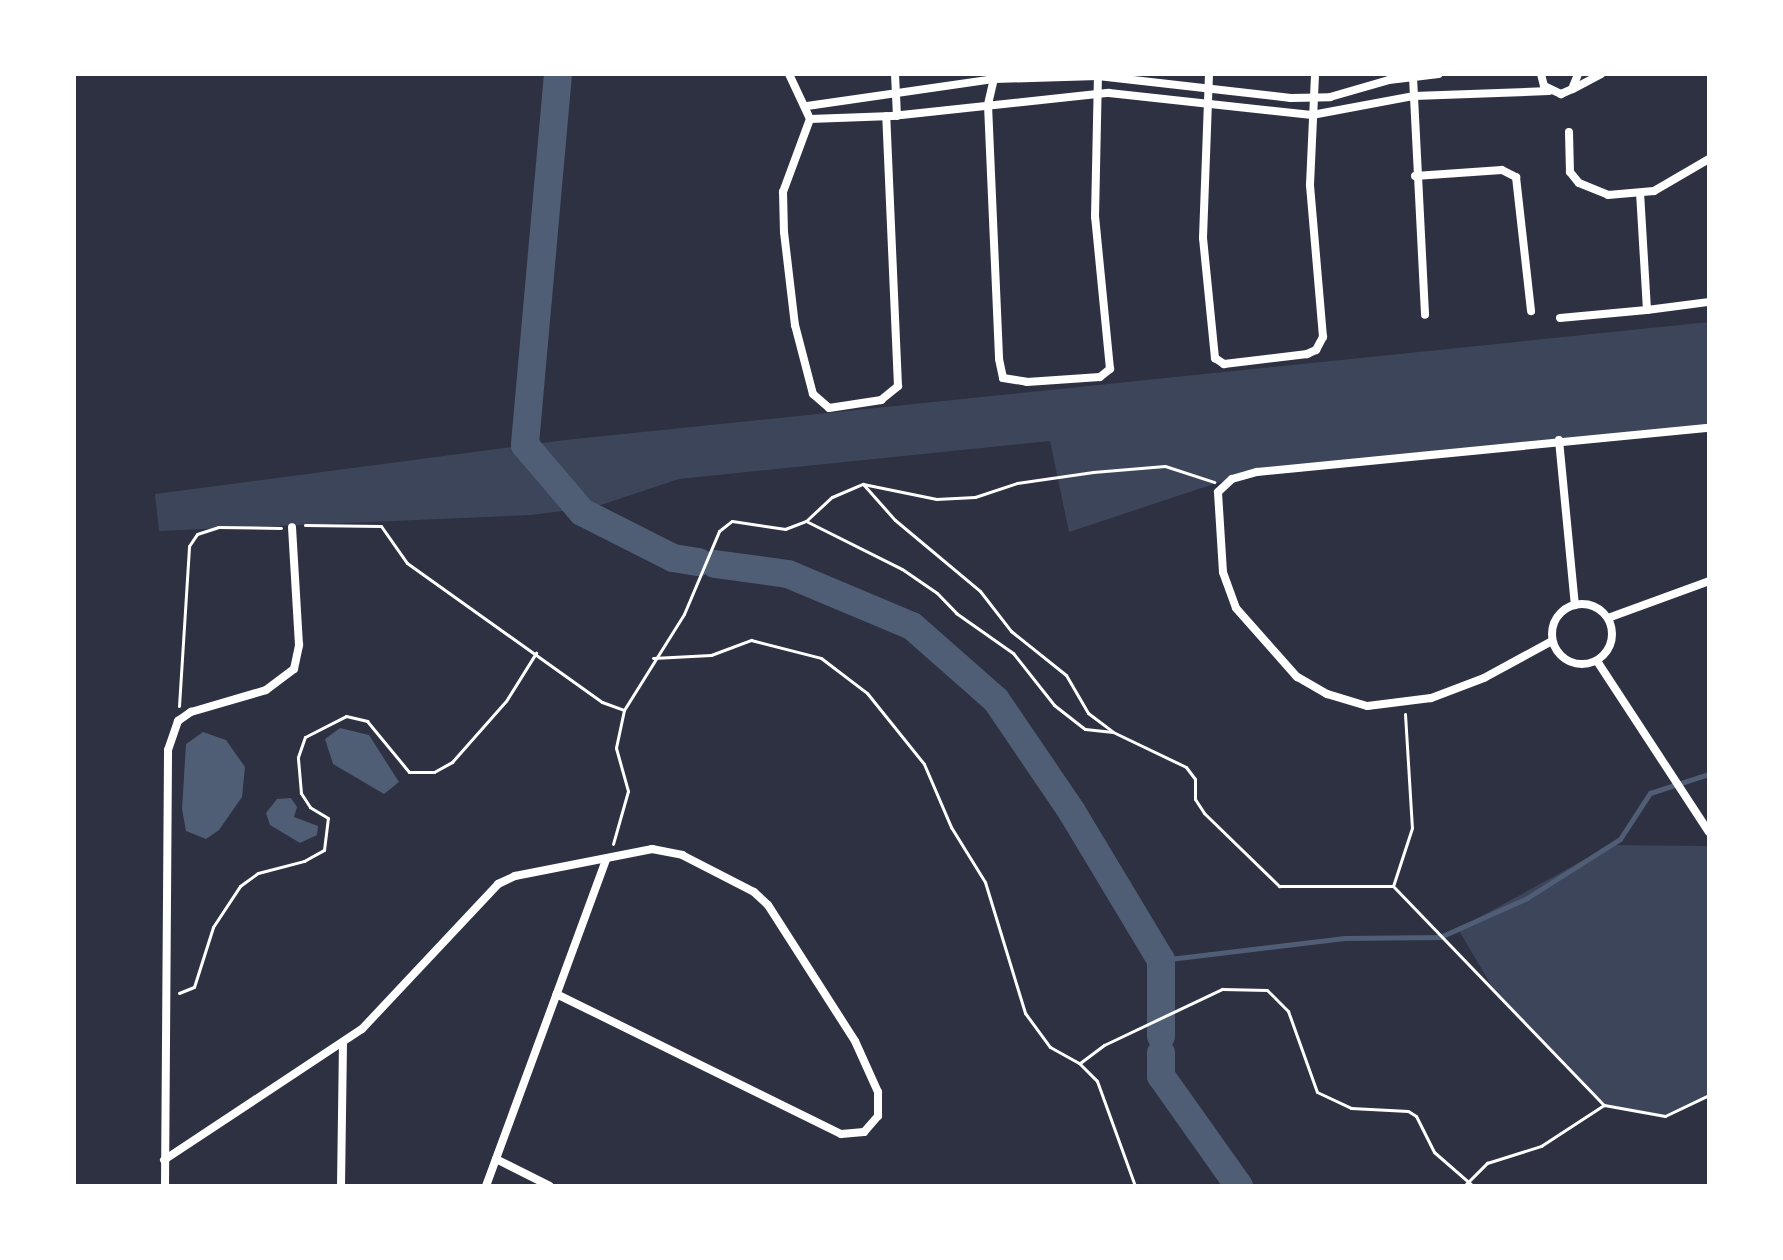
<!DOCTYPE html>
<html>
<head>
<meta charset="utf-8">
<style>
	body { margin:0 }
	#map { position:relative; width:1783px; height:1260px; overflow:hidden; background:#2d3142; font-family:"Roboto Condensed",sans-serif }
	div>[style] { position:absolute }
	.green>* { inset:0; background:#3c4559 }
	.water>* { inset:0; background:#4f5d75 }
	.stream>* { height:5px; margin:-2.5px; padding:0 2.5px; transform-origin:2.5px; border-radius:2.5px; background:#4f5d75 }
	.river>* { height:28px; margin:-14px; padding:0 14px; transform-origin:14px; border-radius:14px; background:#4f5d75 }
	.path>* { height:3px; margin:-1.5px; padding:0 1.5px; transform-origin:1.5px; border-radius:1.5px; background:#fff }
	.minor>* { height:8px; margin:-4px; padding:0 4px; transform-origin:4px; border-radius:4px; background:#fff }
	.minor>.ring { margin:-4px; padding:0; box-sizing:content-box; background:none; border:8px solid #fff; border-radius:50% }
	span { translate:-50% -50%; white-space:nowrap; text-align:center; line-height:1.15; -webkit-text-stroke:6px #fff; paint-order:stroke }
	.frame { position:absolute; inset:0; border:76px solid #fff; pointer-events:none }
</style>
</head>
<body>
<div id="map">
	<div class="green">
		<i style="clip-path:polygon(1709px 322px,1709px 429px,1238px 476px,1069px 532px,1050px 441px,679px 479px,595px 507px,531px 515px,159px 531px,155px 494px,565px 440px)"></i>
		<i style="clip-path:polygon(1611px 845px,1709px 846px,1709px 1095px,1665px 1116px,1604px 1105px,1491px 985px,1458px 929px)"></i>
	</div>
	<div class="water">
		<i style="clip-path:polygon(340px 728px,369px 735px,399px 782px,384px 794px,333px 764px,325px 739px)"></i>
		<i style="clip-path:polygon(203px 732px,226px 740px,245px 767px,242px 797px,219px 830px,206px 839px,186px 831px,182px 809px,186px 744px)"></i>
		<i style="clip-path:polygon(291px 798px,297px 807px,294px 817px,318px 826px,317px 835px,300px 843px,270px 825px,266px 813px,277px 799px)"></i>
	</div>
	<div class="stream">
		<i style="left:1161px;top:960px;width:185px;rotate:-6.8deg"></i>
		<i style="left:1345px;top:938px;width:95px;rotate:-0.6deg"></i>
		<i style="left:1440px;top:937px;width:95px;rotate:-24.1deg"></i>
		<i style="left:1527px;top:898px;width:110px;rotate:-32.4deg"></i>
		<i style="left:1620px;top:839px;width:55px;rotate:-56.9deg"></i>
		<i style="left:1650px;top:793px;width:62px;rotate:-17.9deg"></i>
	</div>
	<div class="river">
		<i style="left:558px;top:74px;width:372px;rotate:95.1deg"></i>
		<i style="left:525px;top:445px;width:88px;rotate:49.6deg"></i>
		<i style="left:582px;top:512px;width:102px;rotate:26.8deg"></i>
		<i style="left:673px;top:558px;width:26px;rotate:9deg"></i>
		<i style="left:715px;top:564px;width:74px;rotate:7.8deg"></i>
		<i style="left:788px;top:574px;width:134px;rotate:22.8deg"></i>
		<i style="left:912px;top:626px;width:112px;rotate:41.4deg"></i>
		<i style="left:996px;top:700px;width:135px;rotate:55.8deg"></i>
		<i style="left:1072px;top:812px;width:173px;rotate:59deg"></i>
		<i style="left:1161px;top:960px;width:76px;rotate:90deg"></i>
		<i style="left:1161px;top:1053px;width:23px;rotate:90deg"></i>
		<i style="left:1161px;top:1076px;width:135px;rotate:54.7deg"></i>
	</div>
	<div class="path">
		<i style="left:863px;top:484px;width:48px;rotate:48.4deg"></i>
		<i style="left:895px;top:520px;width:111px;rotate:39.9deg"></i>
		<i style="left:980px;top:591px;width:51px;rotate:52.2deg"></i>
		<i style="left:1011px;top:631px;width:70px;rotate:38.7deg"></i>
		<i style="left:1066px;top:675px;width:44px;rotate:59.9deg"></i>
		<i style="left:1088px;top:713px;width:31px;rotate:37deg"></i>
		<i style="left:806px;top:521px;width:107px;rotate:26.6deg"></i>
		<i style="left:902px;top:569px;width:42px;rotate:34.4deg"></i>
		<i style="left:937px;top:593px;width:28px;rotate:46deg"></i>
		<i style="left:956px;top:613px;width:70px;rotate:35.1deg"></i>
		<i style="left:1013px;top:653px;width:66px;rotate:51.7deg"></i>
		<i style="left:1054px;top:705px;width:39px;rotate:38deg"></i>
		<i style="left:1085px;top:729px;width:28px;rotate:6deg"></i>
		<i style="left:1113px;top:732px;width:81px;rotate:25.6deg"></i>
		<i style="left:1186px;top:767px;width:15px;rotate:53deg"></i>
		<i style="left:1195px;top:779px;width:20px;rotate:90deg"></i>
		<i style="left:1195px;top:799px;width:17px;rotate:57deg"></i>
		<i style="left:1204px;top:813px;width:105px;rotate:44.2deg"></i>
		<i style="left:1279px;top:886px;width:114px"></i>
		<i style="left:305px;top:525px;width:76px;rotate:0.8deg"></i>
		<i style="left:381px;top:526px;width:45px;rotate:54.9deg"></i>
		<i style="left:407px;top:563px;width:239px;rotate:35.5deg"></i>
		<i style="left:602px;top:702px;width:23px;rotate:20deg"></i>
		<i style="left:624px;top:710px;width:39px;rotate:102deg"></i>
		<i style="left:616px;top:748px;width:45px;rotate:74.4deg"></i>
		<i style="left:628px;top:791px;width:55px;rotate:105.8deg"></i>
		<i style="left:653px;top:658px;width:58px;rotate:-3deg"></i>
		<i style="left:711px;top:655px;width:43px;rotate:-20.6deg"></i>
		<i style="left:751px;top:640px;width:72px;rotate:14.4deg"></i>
		<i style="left:821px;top:658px;width:58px;rotate:37.3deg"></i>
		<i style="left:867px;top:693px;width:91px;rotate:51.2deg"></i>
		<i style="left:924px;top:764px;width:69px;rotate:66.8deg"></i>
		<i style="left:951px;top:827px;width:65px;rotate:58.3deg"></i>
		<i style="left:985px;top:882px;width:137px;rotate:73deg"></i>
		<i style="left:1025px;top:1013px;width:42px;rotate:53.7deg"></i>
		<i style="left:1050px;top:1047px;width:33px;rotate:29deg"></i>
		<i style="left:1079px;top:1063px;width:25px;rotate:45deg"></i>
		<i style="left:1097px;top:1081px;width:112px;rotate:70.1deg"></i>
		<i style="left:179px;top:706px;width:160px;rotate:-86.4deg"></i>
		<i style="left:189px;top:546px;width:14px;rotate:-56deg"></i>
		<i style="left:197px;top:534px;width:22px;rotate:-18deg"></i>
		<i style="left:218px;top:527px;width:63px;rotate:0.9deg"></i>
		<i style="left:624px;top:710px;width:113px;rotate:-58deg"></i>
		<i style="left:684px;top:614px;width:90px;rotate:-67.1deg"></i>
		<i style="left:719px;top:531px;width:16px;rotate:-38deg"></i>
		<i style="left:732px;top:521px;width:54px;rotate:8.6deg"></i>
		<i style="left:785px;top:529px;width:22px;rotate:-21deg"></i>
		<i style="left:806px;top:521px;width:35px;rotate:-43deg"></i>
		<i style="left:832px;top:497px;width:34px;rotate:-23deg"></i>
		<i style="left:863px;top:484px;width:75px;rotate:11.6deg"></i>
		<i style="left:936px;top:499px;width:39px;rotate:-3deg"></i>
		<i style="left:975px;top:497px;width:44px;rotate:-18.4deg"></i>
		<i style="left:1017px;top:483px;width:77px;rotate:-8.2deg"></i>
		<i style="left:1093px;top:472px;width:72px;rotate:-4.8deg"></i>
		<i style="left:1165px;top:466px;width:52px;rotate:18.1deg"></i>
		<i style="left:1405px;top:714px;width:114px;rotate:86.5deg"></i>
		<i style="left:1412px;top:828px;width:61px;rotate:108.1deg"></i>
		<i style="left:1393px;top:886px;width:304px;rotate:46.1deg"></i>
		<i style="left:179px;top:993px;width:16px;rotate:-22deg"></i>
		<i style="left:194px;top:987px;width:63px;rotate:-72.4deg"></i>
		<i style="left:213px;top:927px;width:49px;rotate:-56.6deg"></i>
		<i style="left:240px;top:886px;width:22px;rotate:-36deg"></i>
		<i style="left:258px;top:873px;width:48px;rotate:-14.6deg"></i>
		<i style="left:304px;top:861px;width:23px;rotate:-29deg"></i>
		<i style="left:324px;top:850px;width:32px;rotate:-83deg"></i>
		<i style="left:328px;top:818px;width:21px;rotate:-149deg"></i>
		<i style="left:310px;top:807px;width:17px;rotate:-123deg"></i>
		<i style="left:301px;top:793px;width:36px;rotate:-95deg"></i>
		<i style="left:298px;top:757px;width:21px;rotate:-71deg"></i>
		<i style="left:305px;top:737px;width:46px;rotate:-27.1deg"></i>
		<i style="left:346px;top:716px;width:22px;rotate:13deg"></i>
		<i style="left:367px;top:721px;width:66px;rotate:50.5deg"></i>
		<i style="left:409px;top:772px;width:25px"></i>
		<i style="left:434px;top:772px;width:21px;rotate:-29deg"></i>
		<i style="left:452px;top:762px;width:81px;rotate:-48.5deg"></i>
		<i style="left:506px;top:701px;width:57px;rotate:-58deg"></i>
		<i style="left:1080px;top:1063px;width:30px;rotate:-37deg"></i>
		<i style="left:1104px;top:1045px;width:131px;rotate:-25.4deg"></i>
		<i style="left:1222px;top:989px;width:45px;rotate:1.3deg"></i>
		<i style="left:1267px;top:990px;width:30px;rotate:45deg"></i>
		<i style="left:1288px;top:1011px;width:86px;rotate:70.3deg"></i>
		<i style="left:1317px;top:1092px;width:38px;rotate:25deg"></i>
		<i style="left:1351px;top:1108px;width:57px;rotate:3deg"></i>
		<i style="left:1408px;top:1111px;width:9px;rotate:32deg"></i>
		<i style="left:1416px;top:1116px;width:40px;rotate:63.4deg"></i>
		<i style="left:1434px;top:1152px;width:52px;rotate:41.1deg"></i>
		<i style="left:1464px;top:1186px;width:33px;rotate:-45deg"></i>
		<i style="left:1487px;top:1163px;width:57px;rotate:-17.5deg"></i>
		<i style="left:1541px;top:1146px;width:75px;rotate:-33.1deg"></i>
		<i style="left:1604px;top:1105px;width:62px;rotate:10.2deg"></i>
		<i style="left:1665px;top:1116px;width:49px;rotate:-25.5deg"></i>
	</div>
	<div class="minor">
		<i style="left:789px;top:74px;width:50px;rotate:65deg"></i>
		<i style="left:810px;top:119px;width:78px;rotate:110.3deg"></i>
		<i style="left:783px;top:192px;width:40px;rotate:88.6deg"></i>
		<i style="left:784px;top:232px;width:94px;rotate:83.3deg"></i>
		<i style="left:795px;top:325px;width:71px;rotate:75.4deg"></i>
		<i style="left:813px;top:394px;width:21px;rotate:41deg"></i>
		<i style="left:829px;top:408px;width:53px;rotate:-8.7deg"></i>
		<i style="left:881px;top:400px;width:22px;rotate:-39deg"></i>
		<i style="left:898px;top:386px;width:270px;rotate:-92.5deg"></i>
		<i style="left:895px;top:74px;width:42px;rotate:87.3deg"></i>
		<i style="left:995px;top:74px;width:32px;rotate:103deg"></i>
		<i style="left:988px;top:105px;width:254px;rotate:87.5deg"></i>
		<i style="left:999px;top:359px;width:19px;rotate:78deg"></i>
		<i style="left:1003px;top:378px;width:24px;rotate:9deg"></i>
		<i style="left:1027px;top:382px;width:73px;rotate:-3.9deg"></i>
		<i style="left:1100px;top:377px;width:13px;rotate:-39deg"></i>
		<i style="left:1110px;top:369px;width:153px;rotate:-95.6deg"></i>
		<i style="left:1095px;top:217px;width:143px;rotate:-88.8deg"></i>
		<i style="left:1209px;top:74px;width:164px;rotate:92.1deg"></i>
		<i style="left:1203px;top:238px;width:121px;rotate:84.3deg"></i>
		<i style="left:1215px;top:358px;width:11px;rotate:34deg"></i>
		<i style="left:1224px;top:364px;width:84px;rotate:-6.9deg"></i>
		<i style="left:1307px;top:354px;width:10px;rotate:-24deg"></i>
		<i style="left:1316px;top:350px;width:15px;rotate:-62deg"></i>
		<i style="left:1323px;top:337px;width:153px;rotate:-94.9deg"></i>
		<i style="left:1310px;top:185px;width:111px;rotate:-87.4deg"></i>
		<i style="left:1541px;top:74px;width:12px;rotate:76deg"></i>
		<i style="left:1544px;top:86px;width:19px;rotate:25deg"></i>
		<i style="left:1561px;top:94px;width:12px;rotate:-24deg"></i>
		<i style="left:1572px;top:89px;width:16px;rotate:-68deg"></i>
		<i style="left:1413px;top:77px;width:238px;rotate:87.1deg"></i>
		<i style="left:1573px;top:89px;width:32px;rotate:-28deg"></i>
		<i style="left:807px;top:106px;width:190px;rotate:-8.2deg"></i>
		<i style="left:995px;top:79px;width:103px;rotate:-1.7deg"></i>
		<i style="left:1098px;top:76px;width:194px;rotate:6.5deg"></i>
		<i style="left:1291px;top:98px;width:39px;rotate:-1deg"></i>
		<i style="left:1330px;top:97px;width:61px;rotate:-16.1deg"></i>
		<i style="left:1389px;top:80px;width:50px;rotate:-6.8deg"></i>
		<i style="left:810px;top:119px;width:82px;rotate:-2.1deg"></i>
		<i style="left:892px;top:116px;width:218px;rotate:-6.1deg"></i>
		<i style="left:1109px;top:93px;width:204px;rotate:6.2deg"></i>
		<i style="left:1312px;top:115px;width:104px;rotate:-10.6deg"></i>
		<i style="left:1414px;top:96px;width:135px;rotate:-2.1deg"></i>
		<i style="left:1569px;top:132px;width:40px;rotate:88.6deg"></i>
		<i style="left:1570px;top:172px;width:14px;rotate:51deg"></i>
		<i style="left:1579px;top:183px;width:31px;rotate:22deg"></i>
		<i style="left:1608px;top:195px;width:46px;rotate:-5deg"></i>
		<i style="left:1654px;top:191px;width:64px;rotate:-30.2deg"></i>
		<i style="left:1415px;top:176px;width:87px;rotate:-3.9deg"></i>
		<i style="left:1502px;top:170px;width:16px;rotate:27deg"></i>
		<i style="left:1516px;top:177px;width:135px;rotate:83.6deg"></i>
		<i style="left:1647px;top:310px;width:63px;rotate:-7.4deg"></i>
		<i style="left:1560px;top:318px;width:87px;rotate:-5.3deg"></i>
		<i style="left:1647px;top:310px;width:117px;rotate:-93.4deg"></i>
		<i style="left:1559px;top:440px;width:166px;rotate:84.5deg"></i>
		<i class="ring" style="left:1552px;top:604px;width:52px;height:52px"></i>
		<i style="left:1608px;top:618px;width:108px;rotate:-20.1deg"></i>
		<i style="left:1552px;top:641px;width:77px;rotate:151.4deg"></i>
		<i style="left:1484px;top:678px;width:57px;rotate:159.3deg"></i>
		<i style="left:1431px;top:698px;width:64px;rotate:172.9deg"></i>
		<i style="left:1367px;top:706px;width:42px;rotate:-163.3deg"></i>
		<i style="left:1327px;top:694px;width:34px;rotate:-150deg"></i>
		<i style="left:1297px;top:677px;width:92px;rotate:-131.5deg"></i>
		<i style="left:1236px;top:608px;width:38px;rotate:-110deg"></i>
		<i style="left:1223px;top:572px;width:80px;rotate:-93.6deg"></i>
		<i style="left:1218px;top:492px;width:19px;rotate:-43deg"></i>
		<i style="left:1232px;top:479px;width:26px;rotate:-16deg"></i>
		<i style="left:1257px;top:472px;width:454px;rotate:-5.6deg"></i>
		<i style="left:1597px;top:661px;width:204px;rotate:56.8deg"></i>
		<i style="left:496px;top:1159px;width:60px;rotate:26.6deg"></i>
		<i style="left:164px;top:1160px;width:237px;rotate:-33.5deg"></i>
		<i style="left:362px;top:1029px;width:199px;rotate:-46.8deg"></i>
		<i style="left:498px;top:884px;width:19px;rotate:-25deg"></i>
		<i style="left:515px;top:876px;width:140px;rotate:-11.1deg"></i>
		<i style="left:652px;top:849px;width:31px;rotate:11deg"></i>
		<i style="left:682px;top:855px;width:81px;rotate:27.2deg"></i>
		<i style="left:754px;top:892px;width:19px;rotate:43deg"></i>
		<i style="left:768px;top:905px;width:161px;rotate:57.4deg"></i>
		<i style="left:855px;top:1041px;width:56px;rotate:65.7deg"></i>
		<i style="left:878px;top:1092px;width:24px;rotate:90deg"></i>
		<i style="left:878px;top:1116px;width:21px;rotate:131deg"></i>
		<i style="left:864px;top:1132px;width:23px;rotate:175deg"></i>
		<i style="left:841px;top:1134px;width:317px;rotate:-153.8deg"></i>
		<i style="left:165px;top:1186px;width:436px;rotate:-89.6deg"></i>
		<i style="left:168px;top:750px;width:31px;rotate:-71deg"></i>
		<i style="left:178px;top:721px;width:16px;rotate:-35deg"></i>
		<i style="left:191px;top:712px;width:78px;rotate:-16.3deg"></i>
		<i style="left:266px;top:690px;width:35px;rotate:-37deg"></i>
		<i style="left:294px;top:669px;width:25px;rotate:-78deg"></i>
		<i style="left:299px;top:645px;width:118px;rotate:-93.4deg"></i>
		<i style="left:341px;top:1186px;width:143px;rotate:-89.2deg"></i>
		<i style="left:486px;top:1186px;width:348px;rotate:-69.8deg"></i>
	</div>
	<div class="frame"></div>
</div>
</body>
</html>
